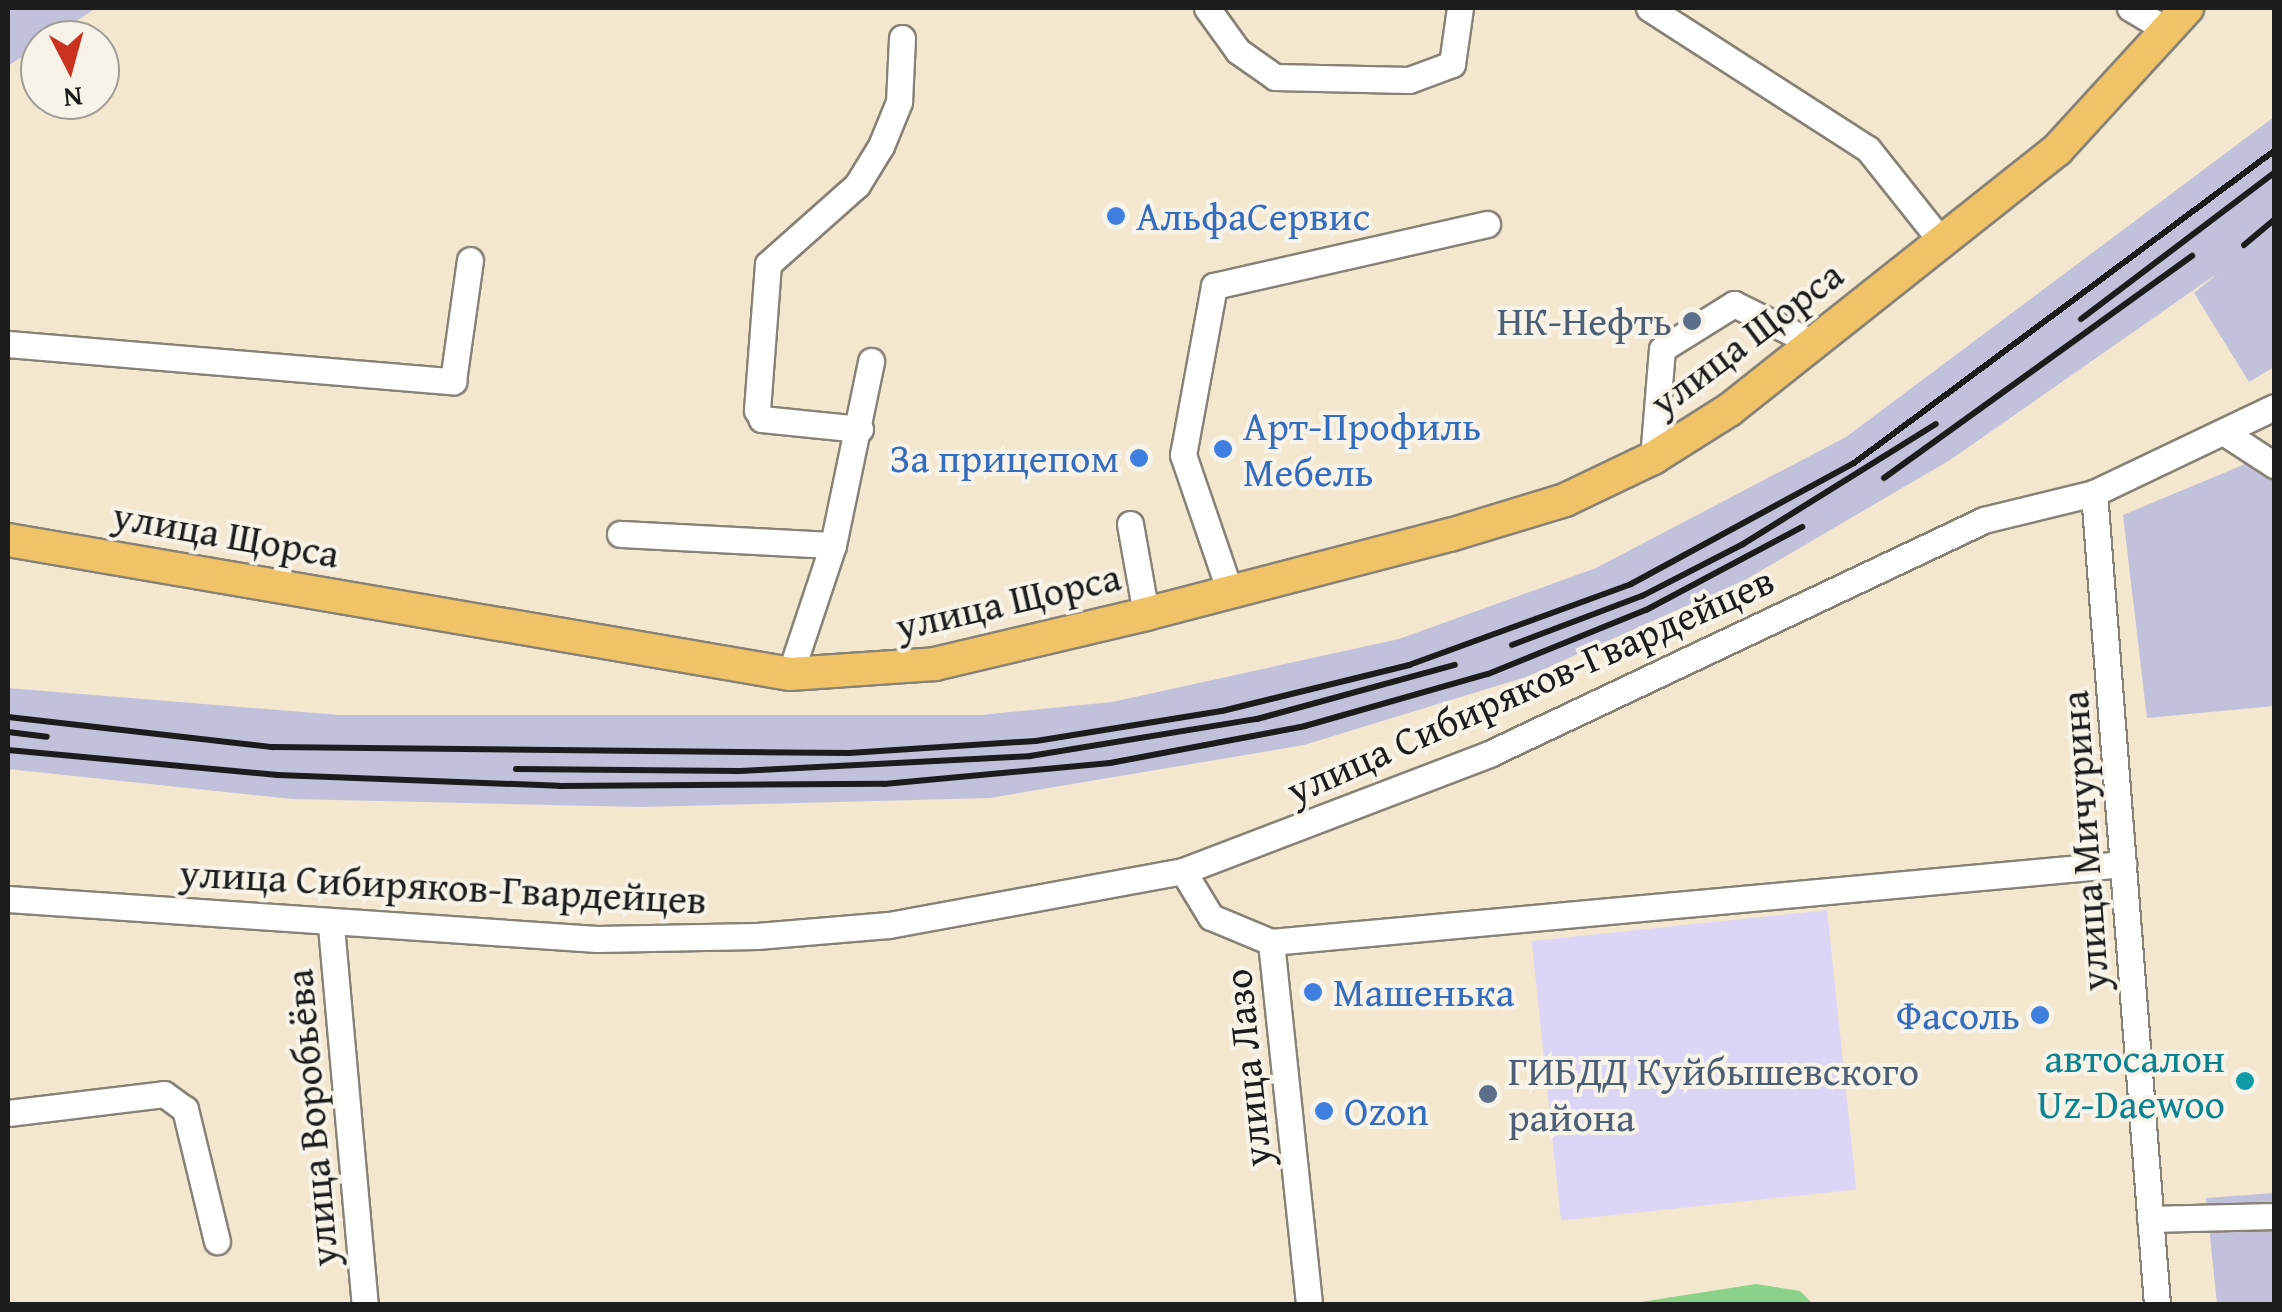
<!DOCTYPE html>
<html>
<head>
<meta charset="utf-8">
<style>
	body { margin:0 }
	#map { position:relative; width:2282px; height:1312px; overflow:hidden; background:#f3e7d0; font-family:"Gentium Book Plus",serif }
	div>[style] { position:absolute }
	.built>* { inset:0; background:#ddd5f6; transform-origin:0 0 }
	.industrial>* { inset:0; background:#c2c1dc }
	.green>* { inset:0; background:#8cd18a }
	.roads { filter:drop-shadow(2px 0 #888276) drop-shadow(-2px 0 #888276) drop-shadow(0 2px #888276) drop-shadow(0 -2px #888276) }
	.minor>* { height:25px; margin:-12.5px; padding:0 12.5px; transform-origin:12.5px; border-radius:12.5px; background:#fff }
	.major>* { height:32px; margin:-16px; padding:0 16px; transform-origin:16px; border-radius:16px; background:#f1c369 }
	.rail>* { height:6px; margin:-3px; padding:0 3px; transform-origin:3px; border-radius:3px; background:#1c1c1c }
	.dots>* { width:28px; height:28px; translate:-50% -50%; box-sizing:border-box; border:5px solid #f7f3e8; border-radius:50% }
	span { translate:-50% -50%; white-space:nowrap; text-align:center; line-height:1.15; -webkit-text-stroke:8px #f7f3e8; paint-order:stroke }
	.shop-label { font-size:40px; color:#366cbe }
	.left { translate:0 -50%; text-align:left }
	.right { translate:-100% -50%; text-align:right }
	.service-label { font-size:40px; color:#4e5e75 }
	.street-label { font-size:40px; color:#1c1c1c }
	.culture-label { font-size:40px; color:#0d838f }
	.frame { position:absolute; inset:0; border:10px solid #1c1c1c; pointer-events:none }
	.north { position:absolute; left:20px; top:20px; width:100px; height:100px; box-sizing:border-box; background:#f7f3e8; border:2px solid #9f9d96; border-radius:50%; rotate:174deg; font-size:28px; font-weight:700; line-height:40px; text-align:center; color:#1c1c1c }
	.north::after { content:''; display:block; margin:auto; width:35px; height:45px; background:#c8321e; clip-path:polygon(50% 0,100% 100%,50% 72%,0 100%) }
</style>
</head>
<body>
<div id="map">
	<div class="built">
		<i style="left:1827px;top:910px;width:281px;height:297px;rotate:84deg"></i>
	</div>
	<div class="industrial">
		<i style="clip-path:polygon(8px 8px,96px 8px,8px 66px)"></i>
		<i style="clip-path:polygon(2274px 117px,2274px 367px,2249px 382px,2194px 293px,2218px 273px,1950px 460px,1745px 580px,1526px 677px,1304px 745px,990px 798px,641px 807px,292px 799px,8px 769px,8px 688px,340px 715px,981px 715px,1112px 702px,1399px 639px,1596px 568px,1846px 437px)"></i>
		<i style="clip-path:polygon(2274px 452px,2274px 706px,2147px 718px,2123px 515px)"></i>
		<i style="clip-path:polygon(2274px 1193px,2274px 1304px,2217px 1304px,2206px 1198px)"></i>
	</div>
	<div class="green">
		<i style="clip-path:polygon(1756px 1284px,1800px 1291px,1813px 1304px,1628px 1304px)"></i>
	</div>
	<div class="roads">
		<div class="minor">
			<i style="left:1207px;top:8px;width:53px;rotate:54.2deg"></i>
			<i style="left:1238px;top:51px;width:45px;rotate:35.1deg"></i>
			<i style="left:1275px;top:77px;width:134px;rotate:1.3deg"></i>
			<i style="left:1409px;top:80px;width:46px;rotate:-20.4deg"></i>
			<i style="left:1452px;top:64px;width:57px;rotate:-81.9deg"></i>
			<i style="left:1649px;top:8px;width:260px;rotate:32.8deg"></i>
			<i style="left:1868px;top:149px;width:119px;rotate:51.5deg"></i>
			<i style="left:2130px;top:8px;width:43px;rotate:30.7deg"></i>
			<i style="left:8px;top:344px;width:447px;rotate:4.8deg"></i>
			<i style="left:453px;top:381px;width:122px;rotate:-82deg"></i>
			<i style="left:860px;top:429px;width:99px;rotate:-174.2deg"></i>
			<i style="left:762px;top:419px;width:10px;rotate:-119deg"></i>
			<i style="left:757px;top:410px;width:146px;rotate:-85.7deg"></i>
			<i style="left:768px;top:264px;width:119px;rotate:-41.6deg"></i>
			<i style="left:857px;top:185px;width:46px;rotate:-58.4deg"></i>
			<i style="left:881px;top:146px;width:48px;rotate:-67.8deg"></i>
			<i style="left:899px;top:102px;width:64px;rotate:-87.3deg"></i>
			<i style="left:2225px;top:433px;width:59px;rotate:33.1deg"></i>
			<i style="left:1653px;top:458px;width:109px;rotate:-85.3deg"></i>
			<i style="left:1662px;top:349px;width:85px;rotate:-32deg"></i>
			<i style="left:1734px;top:304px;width:88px;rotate:26.3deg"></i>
			<i style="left:2094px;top:493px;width:813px;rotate:85.56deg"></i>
			<i style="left:1130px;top:524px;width:91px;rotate:79.9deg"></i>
			<i style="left:620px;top:534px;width:213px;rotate:3deg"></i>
			<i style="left:833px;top:545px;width:136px;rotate:108.4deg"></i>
			<i style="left:833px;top:545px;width:188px;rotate:-78.3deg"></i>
			<i style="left:1230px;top:592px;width:145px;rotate:-108.9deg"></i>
			<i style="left:1183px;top:455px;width:172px;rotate:-79.6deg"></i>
			<i style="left:1214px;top:286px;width:280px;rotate:-12.8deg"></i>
			<i style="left:1183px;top:871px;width:54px;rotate:58.7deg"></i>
			<i style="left:1211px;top:917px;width:65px;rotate:22.6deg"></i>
			<i style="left:1271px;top:942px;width:856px;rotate:-5.23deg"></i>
			<i style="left:8px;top:899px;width:590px;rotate:3.89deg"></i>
			<i style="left:597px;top:939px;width:160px;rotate:-1.1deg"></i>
			<i style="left:757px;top:936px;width:132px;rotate:-4.8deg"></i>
			<i style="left:889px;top:925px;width:299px;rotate:-10.4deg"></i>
			<i style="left:1183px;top:871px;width:328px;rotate:-20.9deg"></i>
			<i style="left:1489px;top:754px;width:548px;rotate:-25.3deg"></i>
			<i style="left:1984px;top:520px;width:113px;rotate:-13.8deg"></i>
			<i style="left:2094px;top:493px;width:199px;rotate:-25.5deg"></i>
			<i style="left:331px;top:926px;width:380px;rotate:84.9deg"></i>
			<i style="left:1271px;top:942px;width:364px;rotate:84deg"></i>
			<i style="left:8px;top:1113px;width:157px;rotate:-6.9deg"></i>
			<i style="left:164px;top:1094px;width:26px;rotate:36deg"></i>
			<i style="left:185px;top:1109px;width:136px;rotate:76.4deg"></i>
			<i style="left:2150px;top:1219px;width:124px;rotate:-1.4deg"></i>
		</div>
		<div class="major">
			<i style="left:8px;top:540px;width:793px;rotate:9.72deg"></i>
			<i style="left:790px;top:674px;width:145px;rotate:-3.9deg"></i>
			<i style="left:935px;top:664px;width:217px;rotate:-13.3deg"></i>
			<i style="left:1146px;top:614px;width:314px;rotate:-14.6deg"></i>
			<i style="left:1450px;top:535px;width:120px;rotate:-16.9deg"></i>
			<i style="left:1565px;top:500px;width:98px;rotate:-25.5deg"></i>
			<i style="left:1653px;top:458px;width:90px;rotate:-32.3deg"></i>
			<i style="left:1729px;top:410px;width:419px;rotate:-38.4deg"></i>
			<i style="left:2057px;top:150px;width:193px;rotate:-47.5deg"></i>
		</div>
	</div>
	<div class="rail">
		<i style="left:2244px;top:245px;width:39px;rotate:-40deg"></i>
		<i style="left:2081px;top:319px;width:242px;rotate:-37.1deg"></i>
		<i style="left:1884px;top:478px;width:380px;rotate:-35.8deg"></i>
		<i style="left:1512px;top:645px;width:139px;rotate:-20.7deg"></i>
		<i style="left:1642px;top:596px;width:114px;rotate:-27.2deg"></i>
		<i style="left:1743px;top:544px;width:227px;rotate:-31.9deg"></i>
		<i style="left:8px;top:717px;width:266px;rotate:6.5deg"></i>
		<i style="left:272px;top:747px;width:577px;rotate:0.6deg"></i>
		<i style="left:849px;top:753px;width:187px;rotate:-3.7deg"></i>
		<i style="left:1036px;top:741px;width:188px;rotate:-9.2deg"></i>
		<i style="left:1222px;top:711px;width:193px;rotate:-13.8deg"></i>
		<i style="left:1409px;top:665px;width:236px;rotate:-20deg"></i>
		<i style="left:1631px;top:584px;width:254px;rotate:-28.5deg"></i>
		<i style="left:1854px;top:463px;width:523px;rotate:-36.61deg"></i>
		<i style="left:8px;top:732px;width:39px;rotate:7deg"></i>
		<i style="left:8px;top:750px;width:271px;rotate:5.3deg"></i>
		<i style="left:278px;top:775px;width:281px;rotate:2.2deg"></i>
		<i style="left:559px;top:786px;width:325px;rotate:-0.4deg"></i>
		<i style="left:884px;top:784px;width:227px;rotate:-5.3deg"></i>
		<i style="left:1110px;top:763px;width:198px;rotate:-10.7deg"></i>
		<i style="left:1305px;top:726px;width:190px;rotate:-15.9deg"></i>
		<i style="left:1488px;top:674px;width:170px;rotate:-22.1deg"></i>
		<i style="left:1646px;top:610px;width:177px;rotate:-28deg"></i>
		<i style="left:516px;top:769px;width:222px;rotate:0.5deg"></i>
		<i style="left:738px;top:771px;width:292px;rotate:-2.9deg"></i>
		<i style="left:1030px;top:756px;width:230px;rotate:-9.3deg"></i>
		<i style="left:1257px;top:719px;width:205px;rotate:-15.3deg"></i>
	</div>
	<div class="dots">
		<i style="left:1116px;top:216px;background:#3f7fe0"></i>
		<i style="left:1692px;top:321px;background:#5c6f8a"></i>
		<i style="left:1223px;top:449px;background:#3f7fe0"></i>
		<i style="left:1139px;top:458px;background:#3f7fe0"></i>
		<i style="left:1313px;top:992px;background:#3f7fe0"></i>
		<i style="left:2040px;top:1015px;background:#3f7fe0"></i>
		<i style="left:2245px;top:1081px;background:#0f9aa8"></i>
		<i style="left:1488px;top:1094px;background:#5c6f8a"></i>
		<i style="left:1324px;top:1111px;background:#3f7fe0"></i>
	</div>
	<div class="shop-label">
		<span class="left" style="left:1136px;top:216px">АльфаСервис</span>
		<span class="left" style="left:1243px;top:449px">Арт-Профиль<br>Мебель</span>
		<span class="right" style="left:1119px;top:458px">За прицепом</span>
		<span class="left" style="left:1333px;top:992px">Машенька</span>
		<span class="right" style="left:2020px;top:1015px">Фасоль</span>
		<span class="left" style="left:1344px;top:1111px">Ozon</span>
	</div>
	<div class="service-label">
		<span class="right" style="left:1672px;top:321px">НК-Нефть</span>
		<span class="left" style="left:1508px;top:1094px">ГИБДД Куйбышевского<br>района</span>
	</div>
	<div class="street-label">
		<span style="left:1746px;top:338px;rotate:-37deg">улица Щорса</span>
		<span style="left:226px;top:534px;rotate:10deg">улица Щорса</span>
		<span style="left:1008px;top:601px;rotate:-13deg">улица Щорса</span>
		<span style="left:1530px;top:685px;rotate:-24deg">улица Сибиряков-Гвардейцев</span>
		<span style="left:2084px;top:841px;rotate:-94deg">улица Мичурина</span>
		<span style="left:443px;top:886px;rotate:3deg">улица Сибиряков-Гвардейцев</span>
		<span style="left:1247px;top:1068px;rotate:-96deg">улица Лазо</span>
		<span style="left:311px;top:1118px;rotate:-95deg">улица Воробьёва</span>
	</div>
	<div class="culture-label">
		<span class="right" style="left:2225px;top:1081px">автосалон<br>Uz-Daewoo</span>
	</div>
	<div class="frame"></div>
	<div class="north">N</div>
</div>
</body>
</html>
